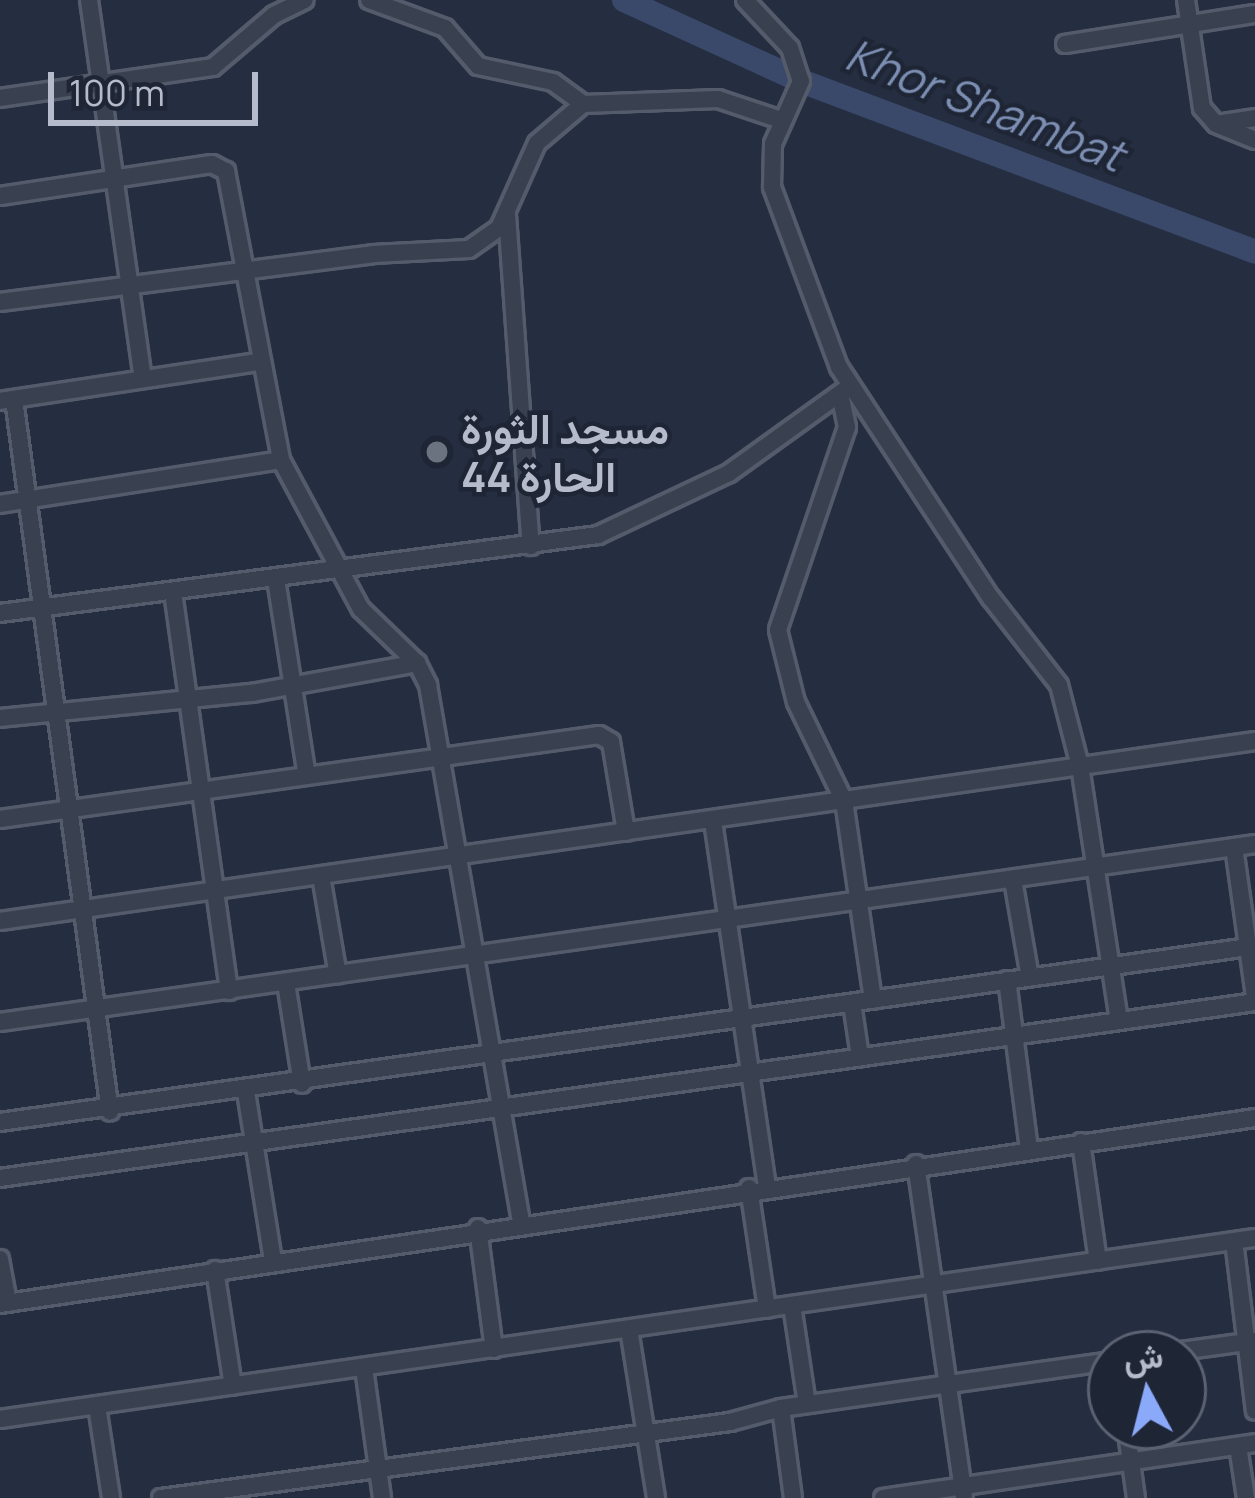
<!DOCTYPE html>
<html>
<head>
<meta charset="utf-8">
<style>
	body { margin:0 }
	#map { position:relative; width:1255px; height:1498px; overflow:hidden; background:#252d40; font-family:Manrope,Vazirmatn,sans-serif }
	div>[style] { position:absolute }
	.river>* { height:24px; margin:-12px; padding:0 12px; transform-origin:12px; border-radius:12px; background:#3a4969 }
	.roads { filter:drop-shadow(3px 0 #545b6a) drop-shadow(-3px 0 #545b6a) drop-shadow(0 3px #545b6a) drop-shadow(0 -3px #545b6a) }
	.street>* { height:16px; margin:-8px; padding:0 8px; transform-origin:8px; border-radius:8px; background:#394050 }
	.dots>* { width:33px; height:33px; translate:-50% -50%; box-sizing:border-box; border:6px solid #1e2535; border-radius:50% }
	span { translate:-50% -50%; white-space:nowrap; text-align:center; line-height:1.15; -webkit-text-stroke:9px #1e2535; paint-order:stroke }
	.poi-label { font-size:42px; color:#b5bbca; font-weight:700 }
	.left { translate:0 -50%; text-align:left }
	.water-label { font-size:45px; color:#7c8eb2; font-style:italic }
	.north { position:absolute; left:1087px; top:1330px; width:120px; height:120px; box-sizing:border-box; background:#1e2535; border:3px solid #5a6171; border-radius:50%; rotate:353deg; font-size:33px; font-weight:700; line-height:48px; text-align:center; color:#b5bbca }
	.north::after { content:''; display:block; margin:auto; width:42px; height:54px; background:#8ba9f9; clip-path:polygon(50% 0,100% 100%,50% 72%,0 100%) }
	.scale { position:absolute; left:48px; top:72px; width:210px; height:54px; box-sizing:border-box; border:6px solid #b5bbca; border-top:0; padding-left:15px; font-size:36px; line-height:42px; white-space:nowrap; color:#b5bbca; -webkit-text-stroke:9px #1e2535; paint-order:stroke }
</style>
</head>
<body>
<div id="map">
	<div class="river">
		<i style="left:624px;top:0;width:195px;rotate:24.6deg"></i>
		<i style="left:801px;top:81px;width:485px;rotate:20.6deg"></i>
	</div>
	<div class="roads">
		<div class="street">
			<i style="left:89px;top:0;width:383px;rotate:81.9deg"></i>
			<i style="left:369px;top:0;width:81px;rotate:20.2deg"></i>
			<i style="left:445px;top:28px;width:50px;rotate:49deg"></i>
			<i style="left:478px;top:66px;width:77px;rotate:12deg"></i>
			<i style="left:553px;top:82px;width:37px;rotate:36deg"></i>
			<i style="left:745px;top:0;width:66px;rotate:46.8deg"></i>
			<i style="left:790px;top:48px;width:35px;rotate:72deg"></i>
			<i style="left:801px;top:81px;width:69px;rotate:114deg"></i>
			<i style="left:773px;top:144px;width:43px;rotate:91.3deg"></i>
			<i style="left:772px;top:187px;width:192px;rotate:69.6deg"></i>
			<i style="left:839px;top:367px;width:277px;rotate:56.7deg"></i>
			<i style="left:991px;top:598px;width:110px;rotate:52deg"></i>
			<i style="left:1059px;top:685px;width:84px;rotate:75.5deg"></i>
			<i style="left:1080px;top:766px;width:258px;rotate:81.3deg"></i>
			<i style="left:1186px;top:0;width:109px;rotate:81.6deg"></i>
			<i style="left:1202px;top:108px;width:21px;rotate:49deg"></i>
			<i style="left:1216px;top:124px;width:42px;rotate:22.3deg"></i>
			<i style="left:1065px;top:44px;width:192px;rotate:-9deg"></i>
			<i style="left:0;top:98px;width:215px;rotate:-8.3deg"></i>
			<i style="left:213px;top:67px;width:80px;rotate:-40.4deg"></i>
			<i style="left:274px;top:15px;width:34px;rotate:-26deg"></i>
			<i style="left:1217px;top:124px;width:38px;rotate:-9deg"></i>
			<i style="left:0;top:196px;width:214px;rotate:-8.6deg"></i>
			<i style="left:212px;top:164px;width:16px;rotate:27deg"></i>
			<i style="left:226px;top:171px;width:294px;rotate:79.2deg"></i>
			<i style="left:281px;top:460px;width:169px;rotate:61.8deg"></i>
			<i style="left:361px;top:609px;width:78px;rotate:44deg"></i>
			<i style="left:417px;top:663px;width:25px;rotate:63deg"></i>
			<i style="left:428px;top:685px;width:545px;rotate:80.17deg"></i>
			<i style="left:507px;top:215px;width:332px;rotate:85.9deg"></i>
			<i style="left:0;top:302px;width:376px;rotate:-7.3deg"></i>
			<i style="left:373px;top:254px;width:96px;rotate:-3deg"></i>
			<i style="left:469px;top:249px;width:37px;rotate:-35deg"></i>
			<i style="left:499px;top:228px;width:93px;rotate:-65.9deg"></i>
			<i style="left:537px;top:143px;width:60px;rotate:-40.3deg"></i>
			<i style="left:583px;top:104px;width:135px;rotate:-2.1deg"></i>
			<i style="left:718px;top:99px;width:66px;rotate:18.4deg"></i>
			<i style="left:840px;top:394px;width:34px;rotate:78deg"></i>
			<i style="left:847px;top:427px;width:214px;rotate:108.8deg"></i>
			<i style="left:778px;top:630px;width:74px;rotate:76deg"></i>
			<i style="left:796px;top:702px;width:110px;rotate:64.1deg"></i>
			<i style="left:844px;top:801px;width:201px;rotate:81.7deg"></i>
			<i style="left:14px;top:399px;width:719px;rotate:82.33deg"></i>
			<i style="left:0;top:401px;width:261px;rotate:-8.6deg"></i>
			<i style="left:0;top:504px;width:284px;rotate:-8.9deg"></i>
			<i style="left:276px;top:579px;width:199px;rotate:81.1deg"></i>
			<i style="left:173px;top:592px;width:403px;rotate:82deg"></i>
			<i style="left:0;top:613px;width:603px;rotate:-7.43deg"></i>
			<i style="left:598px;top:535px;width:145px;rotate:-25.3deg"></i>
			<i style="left:729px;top:473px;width:149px;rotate:-35.7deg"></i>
			<i style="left:0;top:718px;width:253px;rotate:-5.7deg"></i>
			<i style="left:252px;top:693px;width:168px;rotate:-10.3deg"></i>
			<i style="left:0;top:819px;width:605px;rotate:-7.98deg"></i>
			<i style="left:599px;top:735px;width:14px;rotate:30deg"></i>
			<i style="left:611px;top:742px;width:91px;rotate:80.5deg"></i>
			<i style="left:713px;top:821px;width:369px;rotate:81.6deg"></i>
			<i style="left:1234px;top:847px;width:150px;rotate:82deg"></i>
			<i style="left:321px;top:876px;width:100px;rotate:80.3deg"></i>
			<i style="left:1013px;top:880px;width:98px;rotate:80.1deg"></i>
			<i style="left:0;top:921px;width:1268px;rotate:-8.16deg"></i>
			<i style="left:1007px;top:980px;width:170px;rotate:82.6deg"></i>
			<i style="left:286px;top:983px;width:102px;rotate:81deg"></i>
			<i style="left:852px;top:1003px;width:55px;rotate:81.6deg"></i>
			<i style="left:0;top:1022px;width:1268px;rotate:-8.07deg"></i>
			<i style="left:246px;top:1092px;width:170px;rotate:80.9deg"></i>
			<i style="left:0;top:1122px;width:1267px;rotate:-7.98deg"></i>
			<i style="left:1081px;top:1142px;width:120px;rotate:81.9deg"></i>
			<i style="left:916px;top:1164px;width:335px;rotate:81.8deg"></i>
			<i style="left:0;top:1178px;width:1267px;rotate:-7.98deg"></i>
			<i style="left:749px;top:1188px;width:122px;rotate:81.5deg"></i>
			<i style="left:478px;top:1228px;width:122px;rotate:82.5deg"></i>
			<i style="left:1234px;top:1241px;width:171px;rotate:83deg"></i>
			<i style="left:0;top:1259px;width:44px;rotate:79.5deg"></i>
			<i style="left:215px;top:1270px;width:117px;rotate:81.2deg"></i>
			<i style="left:0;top:1304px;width:1269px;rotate:-8.43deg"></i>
			<i style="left:792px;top:1305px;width:100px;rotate:81.4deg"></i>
			<i style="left:629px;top:1329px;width:171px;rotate:80.9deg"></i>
			<i style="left:1158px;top:1354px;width:97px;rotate:-7.7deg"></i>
			<i style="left:364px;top:1368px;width:131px;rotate:82.1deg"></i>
			<i style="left:97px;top:1406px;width:93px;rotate:81.3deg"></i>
			<i style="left:781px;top:1408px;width:333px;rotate:-8.1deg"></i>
			<i style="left:0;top:1419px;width:1268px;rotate:-8.21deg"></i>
			<i style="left:1126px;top:1426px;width:73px;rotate:82.1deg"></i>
			<i style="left:1238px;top:1446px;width:53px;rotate:81.3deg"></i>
			<i style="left:161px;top:1498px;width:574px;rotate:-7.61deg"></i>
			<i style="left:730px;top:1422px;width:53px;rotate:-15.4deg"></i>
			<i style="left:781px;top:1408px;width:91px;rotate:82.4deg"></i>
			<i style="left:883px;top:1498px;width:376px;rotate:-8.4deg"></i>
		</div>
	</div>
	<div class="dots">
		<i style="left:437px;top:452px;background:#6b7280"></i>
	</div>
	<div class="poi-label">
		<span class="left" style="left:461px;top:452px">مسجد الثورة<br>الحارة 44</span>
	</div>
	<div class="water-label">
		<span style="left:985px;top:105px;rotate:21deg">Khor Shambat</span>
	</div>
	<div class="north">ش</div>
	<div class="scale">100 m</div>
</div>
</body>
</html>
